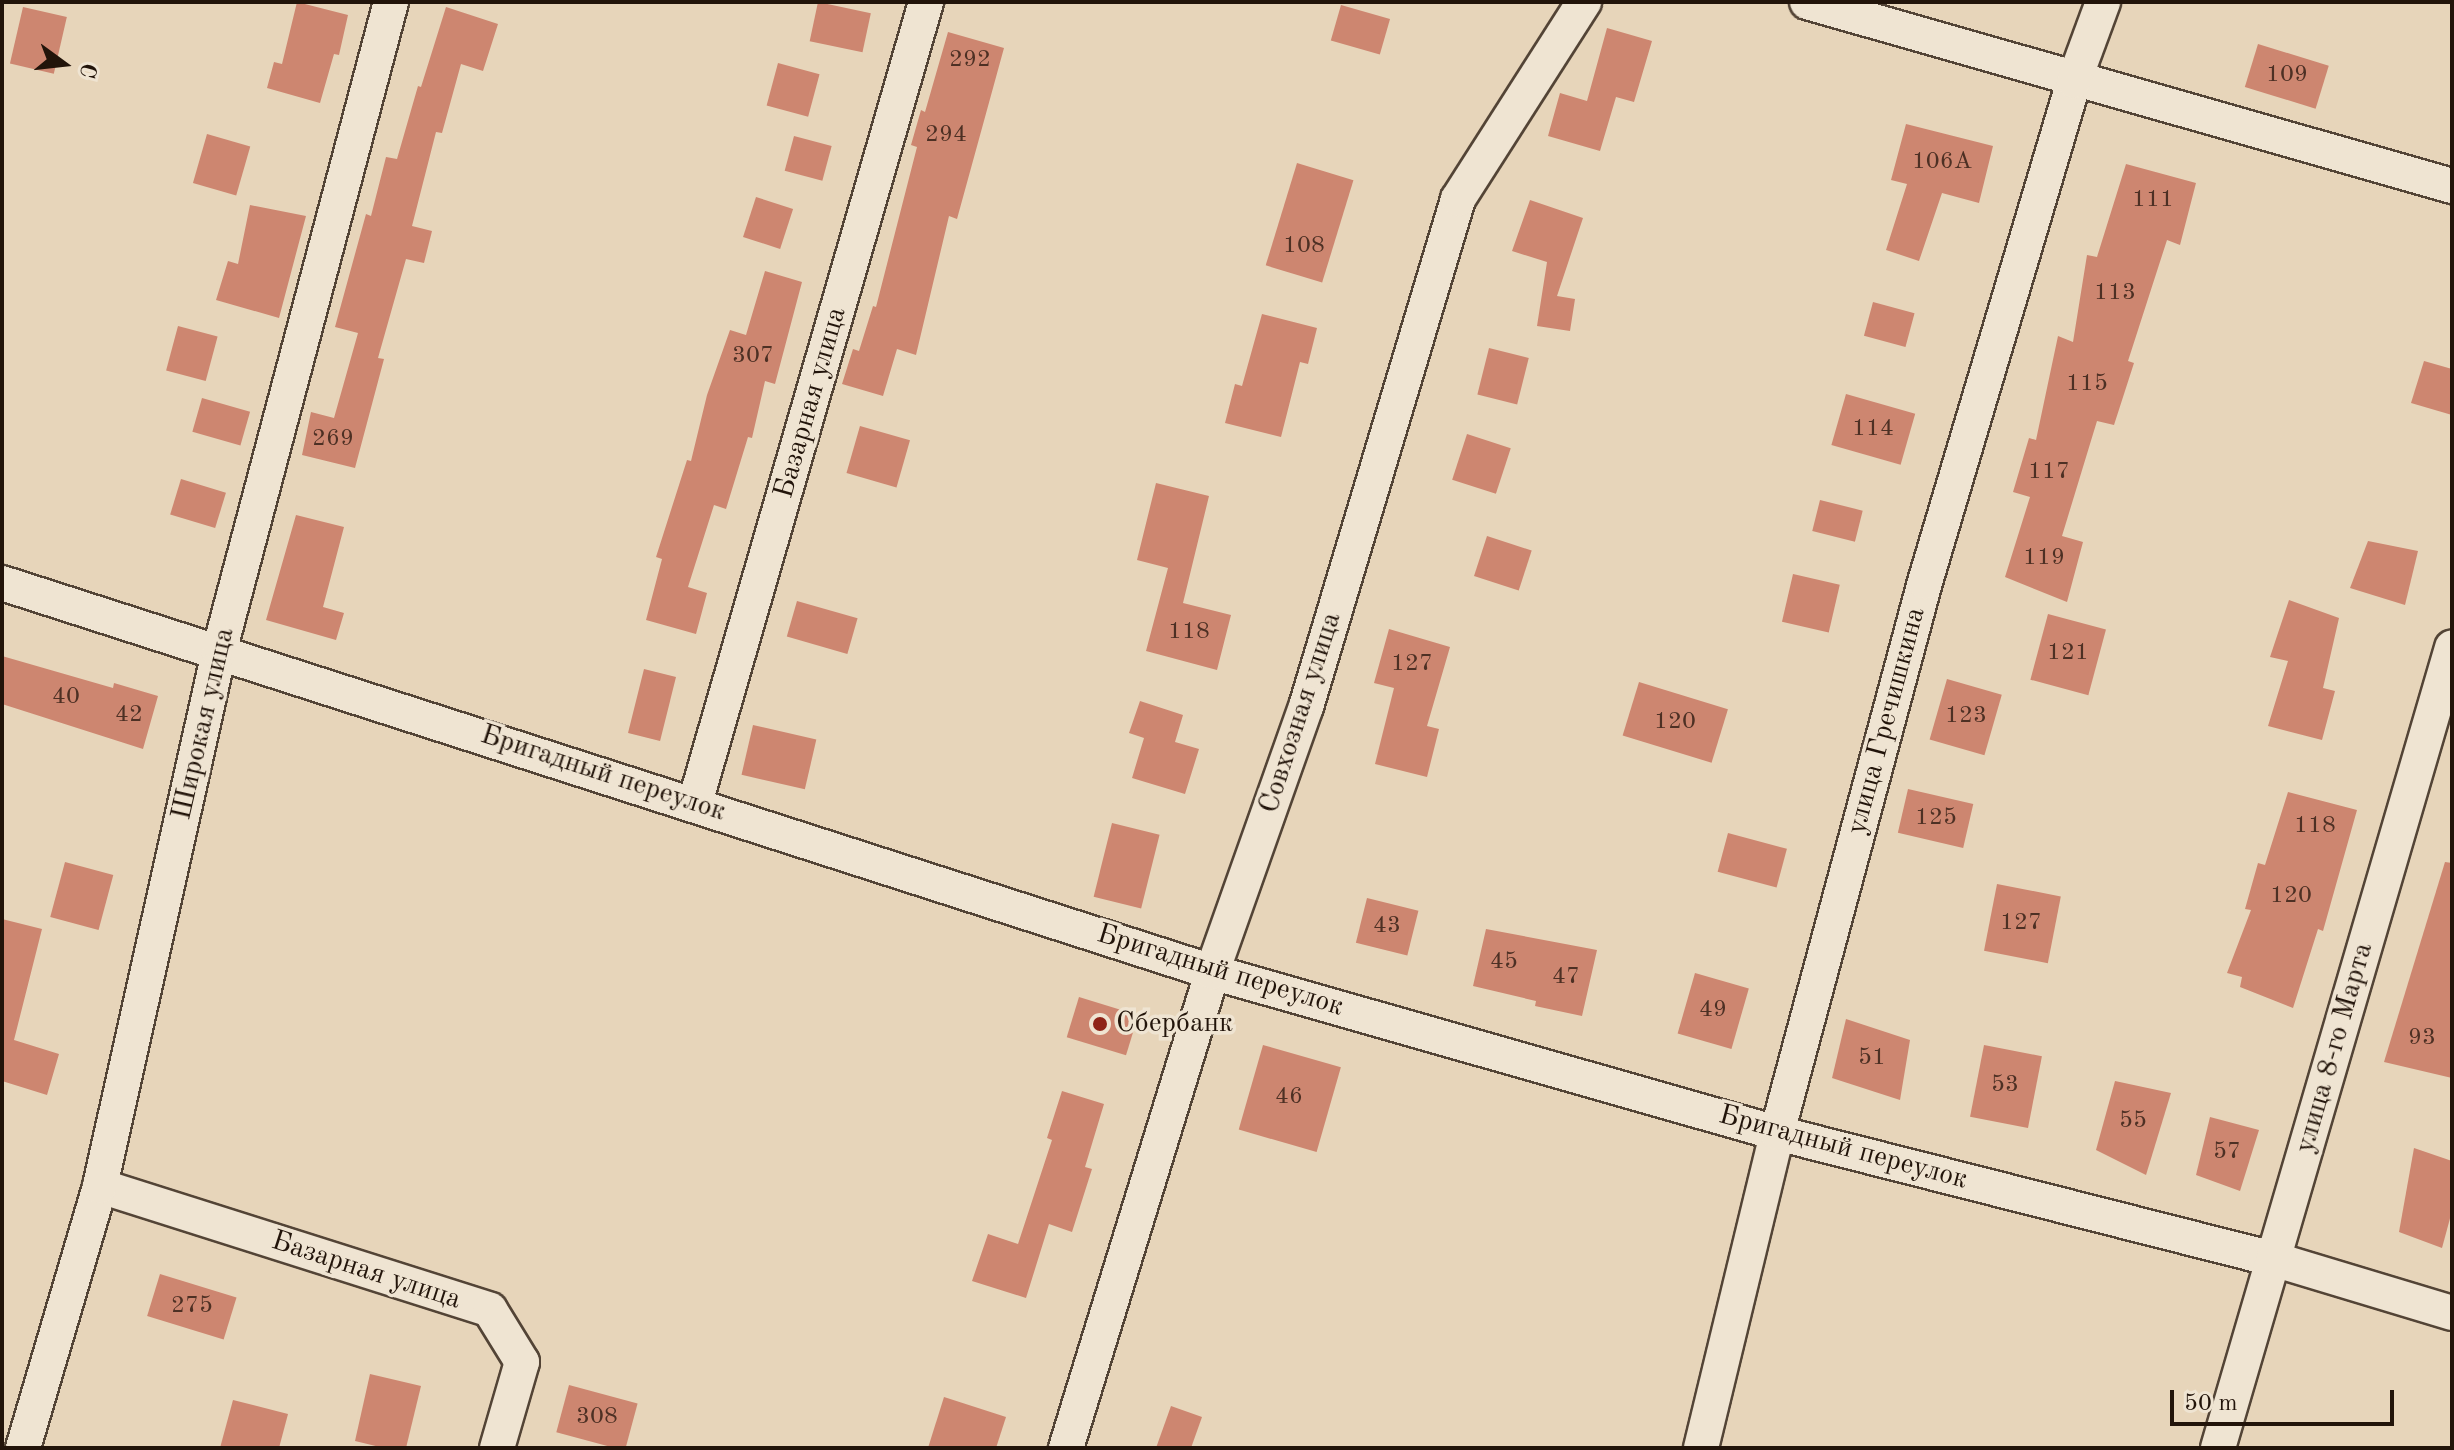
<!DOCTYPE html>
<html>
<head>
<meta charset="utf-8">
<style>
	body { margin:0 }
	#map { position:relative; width:2454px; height:1450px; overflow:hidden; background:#e7d5ba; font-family:"Old Standard TT",serif }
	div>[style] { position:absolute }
	.building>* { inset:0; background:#cd8670; transform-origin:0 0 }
	.roads { filter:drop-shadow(2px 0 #534436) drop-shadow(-2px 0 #534436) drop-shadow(0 2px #534436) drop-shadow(0 -2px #534436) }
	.minor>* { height:34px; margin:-17px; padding:0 17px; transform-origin:17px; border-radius:17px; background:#efe4d2 }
	.dots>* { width:22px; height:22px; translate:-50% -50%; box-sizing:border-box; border:4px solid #efe4d2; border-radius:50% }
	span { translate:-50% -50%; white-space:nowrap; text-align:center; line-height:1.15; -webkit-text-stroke:7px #efe4d2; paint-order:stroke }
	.number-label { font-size:24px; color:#4d3024 }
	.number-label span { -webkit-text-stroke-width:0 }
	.street-label { font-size:28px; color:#22140a }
	.poi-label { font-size:28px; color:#22140a }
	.left { translate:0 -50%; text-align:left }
	.frame { position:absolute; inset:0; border:4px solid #22140a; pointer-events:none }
	.north { position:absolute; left:24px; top:24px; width:80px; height:80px; -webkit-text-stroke:6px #efe4d2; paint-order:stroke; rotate:105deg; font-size:22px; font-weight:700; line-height:32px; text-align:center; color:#22140a }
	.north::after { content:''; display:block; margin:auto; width:28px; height:36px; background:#22140a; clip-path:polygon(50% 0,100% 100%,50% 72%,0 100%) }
	.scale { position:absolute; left:2170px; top:1390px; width:224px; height:36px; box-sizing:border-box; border:4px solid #22140a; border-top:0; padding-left:10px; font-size:24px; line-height:28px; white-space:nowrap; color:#22140a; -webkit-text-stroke:6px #efe4d2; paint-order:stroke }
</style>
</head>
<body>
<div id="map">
	<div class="building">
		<i style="clip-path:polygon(297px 2px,348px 15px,339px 55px,334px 54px,320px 103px,267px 88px,274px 62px,282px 64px)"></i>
		<i style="left:818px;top:2px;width:54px;height:40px;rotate:12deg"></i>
		<i style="left:1341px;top:5px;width:51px;height:37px;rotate:16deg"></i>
		<i style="left:23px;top:7px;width:45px;height:58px;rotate:13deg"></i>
		<i style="clip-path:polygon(446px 7px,498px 24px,483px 71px,461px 64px,442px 133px,436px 132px,412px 226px,432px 231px,424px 263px,406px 259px,378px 358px,384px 359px,355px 468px,302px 455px,311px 412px,334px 418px,358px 333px,335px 327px,366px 214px,371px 216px,386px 157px,397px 159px,418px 86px,421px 87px)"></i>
		<i style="clip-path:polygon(1607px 28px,1652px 41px,1634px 102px,1616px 97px,1600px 151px,1548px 136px,1560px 93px,1587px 101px)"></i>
		<i style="clip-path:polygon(948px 32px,1004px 48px,957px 219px,949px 216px,916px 355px,897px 349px,883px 396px,842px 384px,853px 349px,859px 351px,873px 306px,876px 307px,917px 147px,911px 145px,921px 110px,925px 112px)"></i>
		<i style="left:2258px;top:44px;width:74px;height:45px;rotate:17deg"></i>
		<i style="left:778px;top:63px;width:43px;height:44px;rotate:15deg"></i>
		<i style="clip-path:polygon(1906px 124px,1993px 146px,1979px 203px,1942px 193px,1919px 261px,1886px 250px,1907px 184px,1891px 180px)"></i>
		<i style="left:207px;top:134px;width:45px;height:51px;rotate:16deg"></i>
		<i style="left:794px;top:136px;width:39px;height:36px;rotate:15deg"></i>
		<i style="left:1297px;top:163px;width:59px;height:107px;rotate:17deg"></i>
		<i style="clip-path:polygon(2126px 164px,2196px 183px,2180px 245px,2167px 240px,2128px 361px,2134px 363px,2114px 425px,2097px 421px,2062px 536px,2083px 542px,2067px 602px,2005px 577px,2030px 497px,2013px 492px,2029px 438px,2036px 440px,2058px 336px,2073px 342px,2087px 255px,2097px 257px)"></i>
		<i style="left:756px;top:197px;width:39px;height:42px;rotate:18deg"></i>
		<i style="clip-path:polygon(1530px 200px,1583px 218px,1557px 296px,1575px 299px,1570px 331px,1537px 326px,1547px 262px,1512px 251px)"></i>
		<i style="clip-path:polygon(250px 205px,306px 216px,279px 318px,216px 300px,228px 261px,238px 264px)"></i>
		<i style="clip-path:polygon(765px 271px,802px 282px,775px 384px,765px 381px,752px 438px,748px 437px,726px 509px,714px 505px,688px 587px,707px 593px,696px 634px,646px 620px,662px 559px,656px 557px,687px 460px,691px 461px,707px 395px,730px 330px,746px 335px)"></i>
		<i style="left:1873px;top:302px;width:43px;height:35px;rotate:15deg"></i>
		<i style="clip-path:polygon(1262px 314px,1317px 328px,1308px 364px,1300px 362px,1281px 437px,1225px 423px,1235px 384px,1242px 386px)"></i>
		<i style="left:178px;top:326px;width:41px;height:46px;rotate:15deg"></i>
		<i style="left:1489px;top:348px;width:41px;height:48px;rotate:14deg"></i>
		<i style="clip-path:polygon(2424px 361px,2452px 369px,2452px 415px,2411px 403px)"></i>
		<i style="left:1846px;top:394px;width:72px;height:53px;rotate:16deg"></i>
		<i style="left:202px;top:398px;width:50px;height:35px;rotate:16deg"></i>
		<i style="left:860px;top:426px;width:52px;height:49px;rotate:16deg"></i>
		<i style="left:1467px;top:434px;width:46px;height:48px;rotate:18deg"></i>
		<i style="left:181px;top:479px;width:47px;height:37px;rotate:17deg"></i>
		<i style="clip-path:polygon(1156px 483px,1209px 496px,1183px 603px,1231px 615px,1217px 670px,1146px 651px,1168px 568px,1137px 560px)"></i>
		<i style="left:1820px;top:500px;width:44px;height:32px;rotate:14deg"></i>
		<i style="clip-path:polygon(296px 515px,344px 527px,323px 607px,344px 613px,336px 640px,266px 620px)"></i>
		<i style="left:1487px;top:536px;width:47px;height:42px;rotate:18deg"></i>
		<i style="clip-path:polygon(2368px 541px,2418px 551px,2405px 605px,2350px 588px)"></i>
		<i style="left:1793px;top:574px;width:48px;height:49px;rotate:13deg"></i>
		<i style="clip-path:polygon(2289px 600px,2339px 618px,2323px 688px,2335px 691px,2322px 740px,2268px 726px,2288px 661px,2270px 657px)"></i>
		<i style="left:797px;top:601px;width:63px;height:37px;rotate:16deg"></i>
		<i style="left:2048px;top:614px;width:60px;height:68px;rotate:15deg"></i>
		<i style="clip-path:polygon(1389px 629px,1450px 647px,1427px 726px,1439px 729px,1427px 777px,1375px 764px,1394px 688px,1374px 683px)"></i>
		<i style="clip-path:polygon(2px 656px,113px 688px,114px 683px,158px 696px,143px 749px,2px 704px)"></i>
		<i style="left:644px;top:669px;width:33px;height:66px;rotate:14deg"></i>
		<i style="left:1947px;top:679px;width:57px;height:63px;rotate:16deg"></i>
		<i style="left:1639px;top:682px;width:93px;height:56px;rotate:17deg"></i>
		<i style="clip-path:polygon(1140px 701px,1183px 715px,1175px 742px,1199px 749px,1185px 794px,1132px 778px,1144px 738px,1129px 733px)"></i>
		<i style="left:753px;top:725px;width:65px;height:51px;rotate:13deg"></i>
		<i style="left:1908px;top:789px;width:67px;height:45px;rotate:13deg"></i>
		<i style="clip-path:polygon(2288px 792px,2357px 810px,2323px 931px,2318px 929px,2293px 1008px,2240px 987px,2242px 977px,2227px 973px,2251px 910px,2245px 909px,2258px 863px,2265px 865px)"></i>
		<i style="left:1112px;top:823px;width:49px;height:76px;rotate:14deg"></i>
		<i style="left:1728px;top:833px;width:61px;height:40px;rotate:15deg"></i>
		<i style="left:65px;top:862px;width:50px;height:57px;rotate:15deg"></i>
		<i style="clip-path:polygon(2445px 862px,2452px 863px,2452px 1078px,2384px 1062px)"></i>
		<i style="left:1997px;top:884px;width:65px;height:68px;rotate:11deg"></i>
		<i style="left:1367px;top:898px;width:53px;height:46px;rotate:14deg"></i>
		<i style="clip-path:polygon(2px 919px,42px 929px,14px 1040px,59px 1054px,47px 1095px,2px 1081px)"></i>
		<i style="clip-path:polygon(1486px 929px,1597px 950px,1582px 1016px,1535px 1006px,1536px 1001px,1473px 986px)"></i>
		<i style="left:1695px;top:973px;width:56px;height:63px;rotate:16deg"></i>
		<i style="left:1079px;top:997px;width:62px;height:42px;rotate:17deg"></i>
		<i style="clip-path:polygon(1846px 1019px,1910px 1040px,1900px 1100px,1832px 1078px)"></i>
		<i style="left:1263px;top:1045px;width:81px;height:88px;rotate:16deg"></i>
		<i style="left:1984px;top:1045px;width:59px;height:73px;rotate:11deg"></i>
		<i style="clip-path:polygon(2115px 1081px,2171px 1093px,2146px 1175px,2096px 1150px)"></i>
		<i style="clip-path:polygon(1062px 1091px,1104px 1104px,1085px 1167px,1092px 1169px,1072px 1232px,1049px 1224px,1026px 1298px,972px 1281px,988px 1234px,1018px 1244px,1052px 1140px,1047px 1138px)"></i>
		<i style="clip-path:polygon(2210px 1117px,2259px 1130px,2240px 1191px,2196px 1175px)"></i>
		<i style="clip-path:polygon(2414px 1148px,2452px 1161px,2452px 1211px,2442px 1248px,2399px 1232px)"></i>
		<i style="left:160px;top:1274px;width:80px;height:44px;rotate:17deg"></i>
		<i style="clip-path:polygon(370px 1374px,421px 1386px,406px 1448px,384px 1448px,355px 1441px)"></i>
		<i style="left:569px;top:1385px;width:71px;height:49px;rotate:15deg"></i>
		<i style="clip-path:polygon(944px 1397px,1006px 1417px,996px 1448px,928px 1448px)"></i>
		<i style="clip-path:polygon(233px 1400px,288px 1414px,279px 1448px,220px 1448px)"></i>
		<i style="clip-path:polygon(1171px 1406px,1202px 1417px,1191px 1448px,1156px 1448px)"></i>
	</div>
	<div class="roads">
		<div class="minor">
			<i style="left:1807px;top:2px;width:671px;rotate:15.92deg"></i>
			<i style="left:2px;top:583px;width:1271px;rotate:17.82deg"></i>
			<i style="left:1212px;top:972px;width:587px;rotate:15.91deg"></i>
			<i style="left:1777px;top:1133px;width:512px;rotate:14.25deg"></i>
			<i style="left:2273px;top:1259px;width:187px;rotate:16.8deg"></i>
			<i style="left:695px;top:803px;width:834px;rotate:-73.91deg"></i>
			<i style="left:100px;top:1186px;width:409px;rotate:17.6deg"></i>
			<i style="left:490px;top:1310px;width:61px;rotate:58.4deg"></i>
			<i style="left:522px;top:1362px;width:90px;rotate:106.2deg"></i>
			<i style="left:23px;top:1448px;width:273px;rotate:-73.6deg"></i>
			<i style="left:100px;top:1186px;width:547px;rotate:-77.44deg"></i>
			<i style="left:219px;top:652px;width:672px;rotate:-75.18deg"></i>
			<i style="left:1066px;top:1448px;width:498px;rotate:-72.9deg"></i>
			<i style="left:1212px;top:972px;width:281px;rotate:-70.5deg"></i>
			<i style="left:1306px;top:707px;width:530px;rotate:-73.34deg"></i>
			<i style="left:1458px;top:199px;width:234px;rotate:-57.4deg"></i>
			<i style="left:1701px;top:1448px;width:324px;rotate:-76.4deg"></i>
			<i style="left:1777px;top:1133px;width:571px;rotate:-74.97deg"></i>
			<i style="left:1925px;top:582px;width:523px;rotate:-73.44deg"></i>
			<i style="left:2074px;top:81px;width:84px;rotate:-69.8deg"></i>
			<i style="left:2218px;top:1448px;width:834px;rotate:-73.7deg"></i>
		</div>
	</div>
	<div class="dots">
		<i style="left:1100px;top:1024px;background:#8f2418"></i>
	</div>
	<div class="number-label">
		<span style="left:970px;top:61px">292</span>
		<span style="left:2287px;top:76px">109</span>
		<span style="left:946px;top:136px">294</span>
		<span style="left:1942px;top:163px">106А</span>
		<span style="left:2153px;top:201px">111</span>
		<span style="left:1304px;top:247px">108</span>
		<span style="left:2115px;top:294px">113</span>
		<span style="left:753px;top:357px">307</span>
		<span style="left:2087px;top:385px">115</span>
		<span style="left:1873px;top:430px">114</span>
		<span style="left:333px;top:440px">269</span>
		<span style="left:2049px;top:473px">117</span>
		<span style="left:2044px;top:559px">119</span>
		<span style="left:1189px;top:633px">118</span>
		<span style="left:2068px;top:654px">121</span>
		<span style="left:1412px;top:665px">127</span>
		<span style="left:66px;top:698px">40</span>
		<span style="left:129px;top:716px">42</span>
		<span style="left:1966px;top:717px">123</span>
		<span style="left:1675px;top:723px">120</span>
		<span style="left:1936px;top:819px">125</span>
		<span style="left:2315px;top:827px">118</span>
		<span style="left:2291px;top:897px">120</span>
		<span style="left:2021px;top:924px">127</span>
		<span style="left:1387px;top:927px">43</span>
		<span style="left:1504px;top:963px">45</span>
		<span style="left:1566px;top:978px">47</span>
		<span style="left:1713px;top:1011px">49</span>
		<span style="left:2422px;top:1039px">93</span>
		<span style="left:1872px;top:1059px">51</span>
		<span style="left:2005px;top:1086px">53</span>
		<span style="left:1289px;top:1098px">46</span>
		<span style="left:2133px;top:1122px">55</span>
		<span style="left:2227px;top:1153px">57</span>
		<span style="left:192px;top:1307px">275</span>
		<span style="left:597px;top:1418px">308</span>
	</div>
	<div class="street-label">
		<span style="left:811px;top:403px;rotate:-74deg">Базарная улица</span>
		<span style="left:1301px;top:713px;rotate:-72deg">Совхозная улица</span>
		<span style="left:1887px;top:721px;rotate:-75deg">улица Гречишкина</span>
		<span style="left:204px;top:724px;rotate:-77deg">Широкая улица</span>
		<span style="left:603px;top:774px;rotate:18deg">Бригадный переулок</span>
		<span style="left:1220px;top:971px;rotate:17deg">Бригадный переулок</span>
		<span style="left:2335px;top:1048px;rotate:-74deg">улица 8-го Марта</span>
		<span style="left:1843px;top:1148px;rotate:15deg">Бригадный переулок</span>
		<span style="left:366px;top:1271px;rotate:18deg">Базарная улица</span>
	</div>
	<div class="poi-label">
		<span class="left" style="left:1116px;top:1024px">Сбербанк</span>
	</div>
	<div class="frame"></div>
	<div class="north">С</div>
	<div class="scale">50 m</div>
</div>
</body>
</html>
